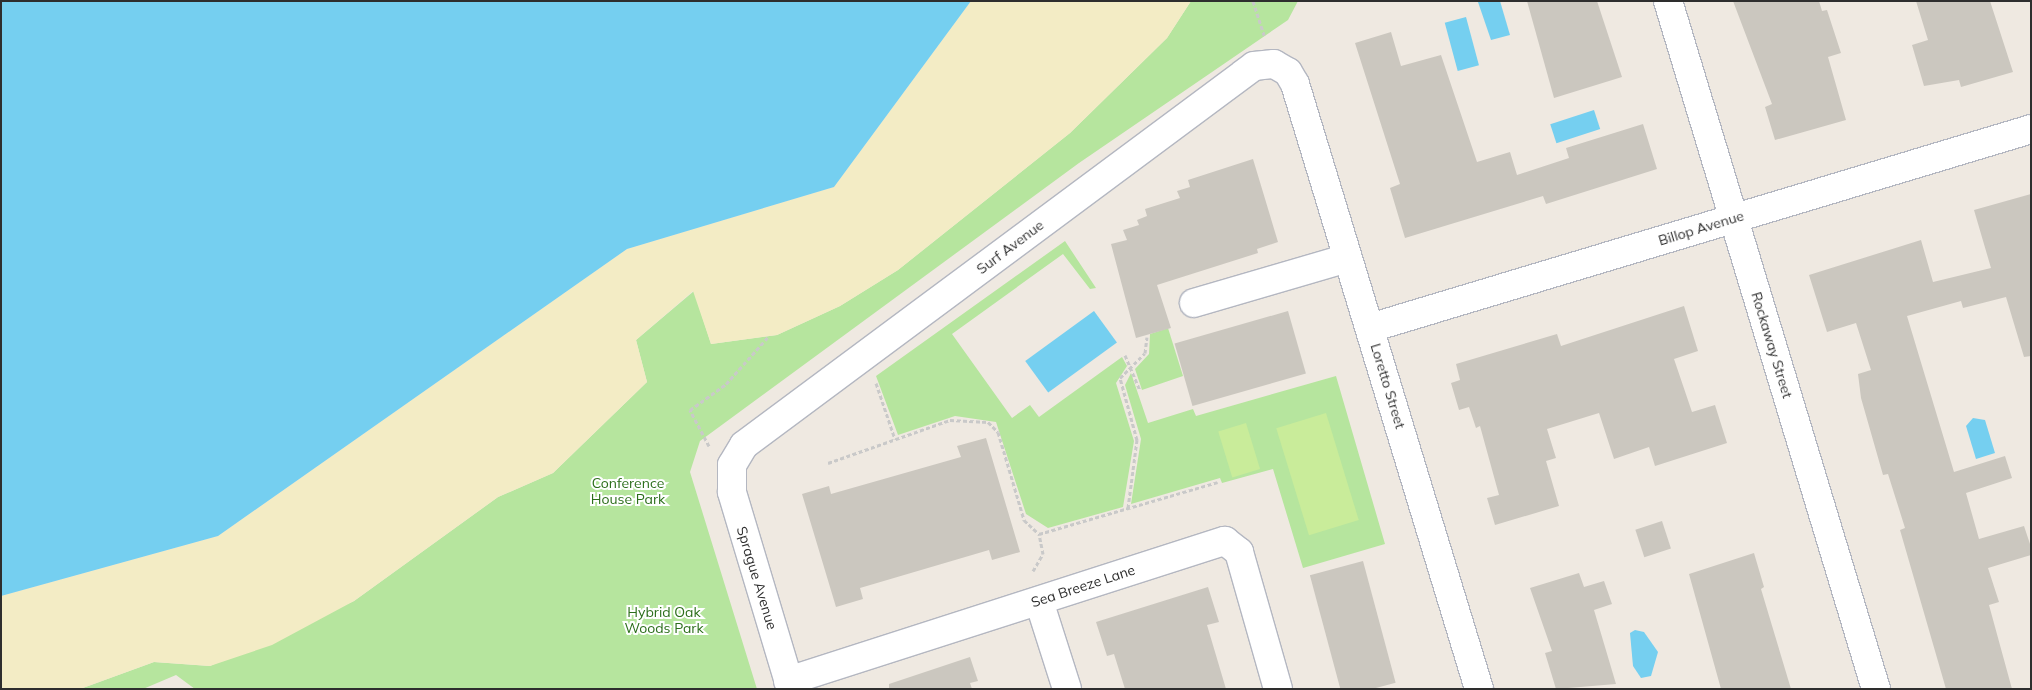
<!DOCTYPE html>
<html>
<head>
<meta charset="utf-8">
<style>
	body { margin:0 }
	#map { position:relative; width:2032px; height:690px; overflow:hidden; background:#efe9e1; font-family:Mulish,sans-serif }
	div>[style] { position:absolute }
	.green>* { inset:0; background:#b6e59e }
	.sand>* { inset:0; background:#f3ecc5 }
	.pitch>* { inset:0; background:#c9ec9a; transform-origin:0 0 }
	.water>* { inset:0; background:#75cff0; transform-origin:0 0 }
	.building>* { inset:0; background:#cbc7bf; transform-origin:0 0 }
	.path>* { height:3px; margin-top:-1.5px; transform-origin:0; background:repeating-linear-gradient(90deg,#c9c9c9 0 4px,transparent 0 6.5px) }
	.roads { filter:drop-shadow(1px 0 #b4b7c1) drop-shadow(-1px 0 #b4b7c1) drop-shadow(0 1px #b4b7c1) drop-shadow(0 -1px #b4b7c1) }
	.minor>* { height:28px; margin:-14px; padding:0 14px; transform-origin:14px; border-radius:14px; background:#fff }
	span { translate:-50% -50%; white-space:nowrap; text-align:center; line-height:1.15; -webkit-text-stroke:4px #fff; paint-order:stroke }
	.street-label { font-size:14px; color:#2e2e2e }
	.park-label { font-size:14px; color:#2c6e1b }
	.frame { position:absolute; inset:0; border:2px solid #2e2e2e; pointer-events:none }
</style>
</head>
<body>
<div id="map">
	<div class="green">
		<i style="clip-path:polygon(1191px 1px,1298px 1px,1288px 20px,1079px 163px,700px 441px,690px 472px,757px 689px,195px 689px,176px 675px,143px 689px,80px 689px,154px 662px,210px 666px,354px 601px,498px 497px,553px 473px,647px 382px,636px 340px,694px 291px,711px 344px,777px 335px,840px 306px,898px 270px,1070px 133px,1167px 38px)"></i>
		<i style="clip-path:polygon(1065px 241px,1096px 288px,1090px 289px,1063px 254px,952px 334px,1012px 418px,1030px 405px,1039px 417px,1122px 357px,1127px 366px,1116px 383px,1134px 441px,1123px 507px,1048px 528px,1026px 514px,996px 422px,955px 416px,898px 435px,876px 376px)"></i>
		<i style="clip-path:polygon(1168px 328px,1183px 376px,1142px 390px,1135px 369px,1149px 354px,1150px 334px)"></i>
		<i style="clip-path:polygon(1131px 373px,1148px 423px,1193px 409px,1196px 416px,1336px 376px,1385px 544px,1303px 568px,1273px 469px,1222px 483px,1220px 478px,1131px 504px,1141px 439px,1125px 385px)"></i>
	</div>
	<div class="sand">
		<i style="clip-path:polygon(971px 1px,1191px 1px,1167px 38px,1070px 133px,898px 270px,840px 306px,777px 335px,711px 344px,693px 291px,636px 340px,647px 382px,553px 473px,498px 497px,354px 601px,272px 645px,210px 666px,154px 662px,80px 689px,1px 689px,1px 596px,218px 536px,627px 249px,834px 187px)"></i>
	</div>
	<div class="pitch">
		<i style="left:1326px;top:413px;width:112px;height:52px;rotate:73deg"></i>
		<i style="left:1246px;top:423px;width:48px;height:29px;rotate:73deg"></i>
	</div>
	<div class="water">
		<i style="clip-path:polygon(1px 1px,971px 1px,834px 187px,627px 249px,218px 536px,1px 596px)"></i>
		<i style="clip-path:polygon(1500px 1px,1510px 35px,1491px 40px,1478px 2px)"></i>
		<i style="left:1466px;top:17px;width:50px;height:22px;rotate:75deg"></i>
		<i style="left:1594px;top:110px;width:20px;height:46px;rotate:72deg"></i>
		<i style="left:1094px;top:311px;width:39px;height:85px;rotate:54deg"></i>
		<i style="clip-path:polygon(1973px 418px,1985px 420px,1995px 453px,1976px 459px,1966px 426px)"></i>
		<i style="clip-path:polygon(1635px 630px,1644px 632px,1658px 652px,1651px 676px,1641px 678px,1633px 666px,1630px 633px)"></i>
	</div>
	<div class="building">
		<i style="clip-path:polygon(1527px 1px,1597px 1px,1622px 77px,1554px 98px)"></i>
		<i style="clip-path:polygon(1733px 1px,1819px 1px,1822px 11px,1827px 10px,1841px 53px,1828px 57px,1846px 120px,1775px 140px,1765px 107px,1772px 104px)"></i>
		<i style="clip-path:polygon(1916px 1px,1990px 1px,2013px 72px,1961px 87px,1959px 80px,1924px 86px,1912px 45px,1928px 40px)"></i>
		<i style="clip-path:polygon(1391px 32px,1401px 66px,1441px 55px,1477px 162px,1510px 152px,1517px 175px,1569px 158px,1566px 148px,1643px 124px,1657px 169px,1546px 204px,1543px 196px,1405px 238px,1390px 188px,1400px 184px,1355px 43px)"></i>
		<i style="clip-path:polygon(1253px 159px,1278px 242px,1257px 249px,1258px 253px,1157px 285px,1171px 328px,1136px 338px,1111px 244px,1127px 240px,1123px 230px,1139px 225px,1137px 220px,1147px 216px,1145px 209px,1180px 198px,1177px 191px,1190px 187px,1188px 180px)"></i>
		<i style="clip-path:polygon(2031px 194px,2031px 356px,2024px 357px,2006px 297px,1963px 308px,1961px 301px,1907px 316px,1954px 472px,2005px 456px,2012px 478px,1966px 493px,1979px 539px,2024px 526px,2031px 547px,2031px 555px,1988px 568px,1999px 602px,1989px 605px,2012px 689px,1946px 689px,1900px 530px,1905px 528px,1888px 474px,1883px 475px,1861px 398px,1858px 374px,1871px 370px,1856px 323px,1827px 332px,1809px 275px,1921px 240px,1933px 282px,1991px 268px,1974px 210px)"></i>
		<i style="clip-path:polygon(1684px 306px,1698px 351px,1674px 359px,1692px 412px,1715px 405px,1727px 443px,1655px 466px,1649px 447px,1614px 459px,1599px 413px,1547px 429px,1556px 458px,1546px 461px,1559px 506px,1495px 525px,1487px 498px,1499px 495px,1480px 426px,1476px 428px,1469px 407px,1459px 410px,1451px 383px,1460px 380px,1456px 364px,1557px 334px,1561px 346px)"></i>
		<i style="left:1288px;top:311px;width:65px;height:118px;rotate:74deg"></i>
		<i style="clip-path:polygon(986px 438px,1020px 552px,992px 560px,989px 550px,860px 588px,863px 599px,836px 607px,802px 494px,829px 486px,831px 494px,961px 457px,957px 446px)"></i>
		<i style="left:1662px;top:521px;width:29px;height:28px;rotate:72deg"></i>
		<i style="clip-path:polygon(1754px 553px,1764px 587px,1761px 589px,1791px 689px,1721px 689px,1689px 574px)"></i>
		<i style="left:1363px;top:561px;width:126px;height:55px;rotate:75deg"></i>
		<i style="clip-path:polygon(1579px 573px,1584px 587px,1604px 581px,1612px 604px,1594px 610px,1616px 684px,1556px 689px,1545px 653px,1552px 651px,1530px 588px)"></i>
		<i style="clip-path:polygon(1208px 587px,1219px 622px,1207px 625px,1226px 689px,1125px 689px,1114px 654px,1107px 656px,1096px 622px)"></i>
		<i style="clip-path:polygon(970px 657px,978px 681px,970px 683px,972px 689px,889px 689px,889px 684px)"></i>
	</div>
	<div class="path">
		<i style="left:1253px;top:1px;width:36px;rotate:72deg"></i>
		<i style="left:1125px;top:355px;width:38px;rotate:67deg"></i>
		<i style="left:876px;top:383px;width:59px;rotate:71.3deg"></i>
		<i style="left:709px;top:446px;width:41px;rotate:-117.8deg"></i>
		<i style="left:690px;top:410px;width:44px;rotate:-35.8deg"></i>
		<i style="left:726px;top:384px;width:63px;rotate:-48.2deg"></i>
		<i style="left:828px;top:463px;width:129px;rotate:-19.4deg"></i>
		<i style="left:950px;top:420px;width:38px;rotate:3deg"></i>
		<i style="left:988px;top:422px;width:14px;rotate:45deg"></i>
		<i style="left:998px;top:432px;width:92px;rotate:73.5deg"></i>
		<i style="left:1024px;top:520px;width:21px;rotate:43deg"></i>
		<i style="left:1039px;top:534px;width:186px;rotate:-16.2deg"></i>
		<i style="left:1128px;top:508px;width:69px;rotate:-82.5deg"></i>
		<i style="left:1137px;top:440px;width:64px;rotate:-105.3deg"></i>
		<i style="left:1120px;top:378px;width:35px;rotate:-45deg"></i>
		<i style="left:1145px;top:353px;width:16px;rotate:-83deg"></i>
		<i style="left:1033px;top:571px;width:20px;rotate:-60deg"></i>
		<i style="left:1043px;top:554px;width:20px;rotate:-101deg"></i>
	</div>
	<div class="roads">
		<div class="minor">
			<i style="left:1668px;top:1px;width:719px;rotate:73.18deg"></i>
			<i style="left:1194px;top:303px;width:160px;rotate:-16.3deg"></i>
			<i style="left:1370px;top:328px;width:690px;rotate:-16.75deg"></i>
			<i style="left:1039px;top:601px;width:92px;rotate:72.3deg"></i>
			<i style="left:788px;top:681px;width:459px;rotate:-17.8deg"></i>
			<i style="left:1225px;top:541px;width:18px;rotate:38deg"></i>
			<i style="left:1239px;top:552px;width:142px;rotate:74.1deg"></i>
			<i style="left:791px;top:689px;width:206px;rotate:-106.7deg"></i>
			<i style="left:732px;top:492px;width:27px;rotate:-90deg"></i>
			<i style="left:732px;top:465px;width:23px;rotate:-59deg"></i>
			<i style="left:744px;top:445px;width:635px;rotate:-36.62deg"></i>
			<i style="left:1254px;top:66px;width:20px;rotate:-6deg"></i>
			<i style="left:1274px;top:64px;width:16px;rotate:30deg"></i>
			<i style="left:1288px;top:72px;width:14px;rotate:60deg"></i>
			<i style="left:1295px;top:84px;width:632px;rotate:73.08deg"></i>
		</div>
	</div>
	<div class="street-label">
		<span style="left:1701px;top:228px;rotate:-17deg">Billop Avenue</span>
		<span style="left:1010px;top:247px;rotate:-37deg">Surf Avenue</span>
		<span style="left:1772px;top:345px;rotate:73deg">Rockaway Street</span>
		<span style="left:1388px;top:386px;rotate:73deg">Loretto Street</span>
		<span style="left:757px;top:578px;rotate:73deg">Sprague Avenue</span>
		<span style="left:1083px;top:586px;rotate:-18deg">Sea Breeze Lane</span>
	</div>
	<div class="park-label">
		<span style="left:628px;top:491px">Conference<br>House Park</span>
		<span style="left:664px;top:620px">Hybrid Oak<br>Woods Park</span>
	</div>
	<div class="frame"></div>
</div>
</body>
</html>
